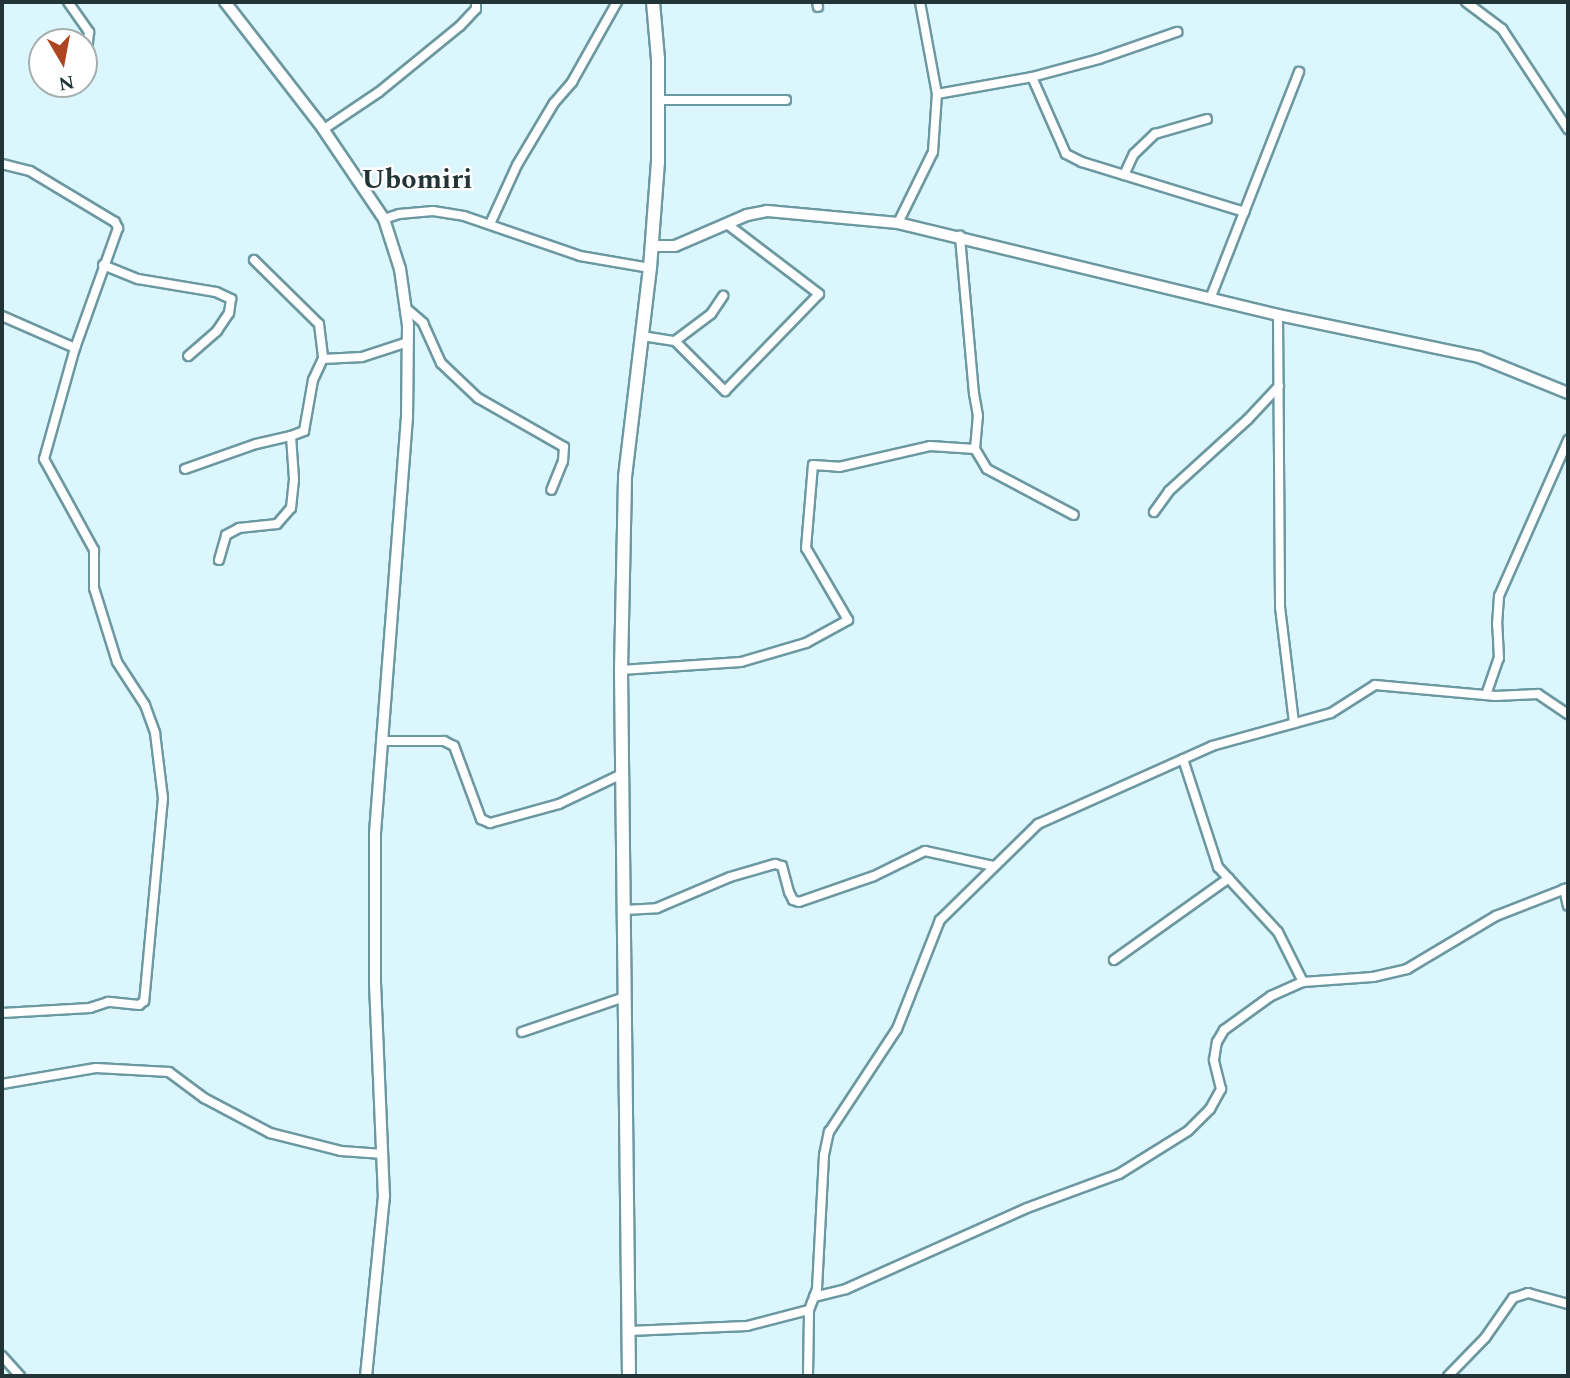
<!DOCTYPE html>
<html>
<head>
<meta charset="utf-8">
<style>
	body { margin:0 }
	#map { position:relative; width:1570px; height:1378px; overflow:hidden; background:#dbf6fc; font-family:Spectral,serif }
	div>[style] { position:absolute }
	.roads { filter:drop-shadow(2px 0 #6c98a2) drop-shadow(-2px 0 #6c98a2) drop-shadow(0 2px #6c98a2) drop-shadow(0 -2px #6c98a2) }
	.minor>* { height:8px; margin:-4px; padding:0 4px; transform-origin:4px; border-radius:4px; background:#fff }
	.tertiary>* { height:10px; margin:-5px; padding:0 5px; transform-origin:5px; border-radius:5px; background:#fff }
	.secondary>* { height:12px; margin:-6px; padding:0 6px; transform-origin:6px; border-radius:6px; background:#fff }
	span { translate:-50% -50%; white-space:nowrap; text-align:center; line-height:1.15; -webkit-text-stroke:5px #fff; paint-order:stroke }
	.district-label { font-size:28px; color:#213438; font-weight:700 }
	.frame { position:absolute; inset:0; border:4px solid #213438; pointer-events:none }
	.north { position:absolute; left:28px; top:28px; width:70px; height:70px; box-sizing:border-box; background:#fff; border:2px solid #a6aeaf; border-radius:50%; rotate:170deg; font-size:19px; font-weight:700; line-height:28px; text-align:center; color:#213438 }
	.north::after { content:''; display:block; margin:auto; width:24px; height:32px; background:#ad4620; clip-path:polygon(50% 0,100% 100%,50% 72%,0 100%) }
</style>
</head>
<body>
<div id="map">
	<div class="roads">
		<div class="minor">
			<i style="left:68px;top:2px;width:37px;rotate:55deg"></i>
			<i style="left:89px;top:32px;width:10px;rotate:96deg"></i>
			<i style="left:88px;top:42px;width:6px;rotate:135deg"></i>
			<i style="left:817px;top:2px;width:5px;rotate:79deg"></i>
			<i style="left:1466px;top:2px;width:45px;rotate:36.9deg"></i>
			<i style="left:1502px;top:29px;width:120px;rotate:56.6deg"></i>
			<i style="left:1032px;top:77px;width:84px;rotate:66.2deg"></i>
			<i style="left:1066px;top:154px;width:18px;rotate:27deg"></i>
			<i style="left:1082px;top:162px;width:170px;rotate:17.1deg"></i>
			<i style="left:937px;top:94px;width:97px;rotate:-10.1deg"></i>
			<i style="left:1032px;top:77px;width:69px;rotate:-15deg"></i>
			<i style="left:1099px;top:59px;width:83px;rotate:-19.1deg"></i>
			<i style="left:658px;top:100px;width:128px"></i>
			<i style="left:324px;top:129px;width:66px;rotate:-33.9deg"></i>
			<i style="left:379px;top:92px;width:104px;rotate:-39.2deg"></i>
			<i style="left:460px;top:26px;width:23px;rotate:-47deg"></i>
			<i style="left:476px;top:9px;width:7px;rotate:-90deg"></i>
			<i style="left:2px;top:164px;width:29px;rotate:14deg"></i>
			<i style="left:30px;top:171px;width:99px;rotate:31deg"></i>
			<i style="left:115px;top:222px;width:7px;rotate:63deg"></i>
			<i style="left:118px;top:228px;width:127px;rotate:109.7deg"></i>
			<i style="left:75px;top:348px;width:115px;rotate:105.6deg"></i>
			<i style="left:44px;top:459px;width:104px;rotate:61.2deg"></i>
			<i style="left:94px;top:550px;width:38px;rotate:90deg"></i>
			<i style="left:94px;top:588px;width:77px;rotate:72.7deg"></i>
			<i style="left:117px;top:662px;width:51px;rotate:56.9deg"></i>
			<i style="left:145px;top:705px;width:30px;rotate:70deg"></i>
			<i style="left:155px;top:733px;width:65px;rotate:83deg"></i>
			<i style="left:163px;top:798px;width:204px;rotate:95.3deg"></i>
			<i style="left:144px;top:1001px;width:6px;rotate:141deg"></i>
			<i style="left:139px;top:1005px;width:31px;rotate:-174deg"></i>
			<i style="left:108px;top:1002px;width:19px;rotate:162deg"></i>
			<i style="left:90px;top:1008px;width:88px;rotate:176.7deg"></i>
			<i style="left:1124px;top:175px;width:23px;rotate:-65deg"></i>
			<i style="left:1134px;top:154px;width:29px;rotate:-44deg"></i>
			<i style="left:1155px;top:134px;width:54px;rotate:-16.1deg"></i>
			<i style="left:384px;top:219px;width:16px;rotate:-18deg"></i>
			<i style="left:399px;top:214px;width:34px;rotate:-5deg"></i>
			<i style="left:433px;top:211px;width:31px;rotate:9deg"></i>
			<i style="left:464px;top:216px;width:123px;rotate:19deg"></i>
			<i style="left:580px;top:256px;width:71px;rotate:9.7deg"></i>
			<i style="left:898px;top:223px;width:79px;rotate:-63.8deg"></i>
			<i style="left:933px;top:152px;width:58px;rotate:-86.1deg"></i>
			<i style="left:937px;top:94px;width:94px;rotate:-100.5deg"></i>
			<i style="left:490px;top:224px;width:65px;rotate:-65.4deg"></i>
			<i style="left:517px;top:165px;width:72px;rotate:-59.2deg"></i>
			<i style="left:554px;top:103px;width:28px;rotate:-49deg"></i>
			<i style="left:572px;top:82px;width:92px;rotate:-60.6deg"></i>
			<i style="left:254px;top:260px;width:91px;rotate:44.6deg"></i>
			<i style="left:319px;top:324px;width:35px;rotate:83deg"></i>
			<i style="left:103px;top:265px;width:38px;rotate:22deg"></i>
			<i style="left:138px;top:279px;width:79px;rotate:9.5deg"></i>
			<i style="left:216px;top:292px;width:17px;rotate:25deg"></i>
			<i style="left:231px;top:299px;width:14px;rotate:98deg"></i>
			<i style="left:229px;top:313px;width:22px;rotate:124deg"></i>
			<i style="left:217px;top:331px;width:38px;rotate:139deg"></i>
			<i style="left:1210px;top:299px;width:244px;rotate:-68.6deg"></i>
			<i style="left:406px;top:308px;width:23px;rotate:41deg"></i>
			<i style="left:423px;top:323px;width:44px;rotate:65.8deg"></i>
			<i style="left:441px;top:363px;width:51px;rotate:43.4deg"></i>
			<i style="left:478px;top:398px;width:99px;rotate:29.7deg"></i>
			<i style="left:564px;top:447px;width:14px;rotate:94deg"></i>
			<i style="left:563px;top:461px;width:31px;rotate:112deg"></i>
			<i style="left:1278px;top:315px;width:292px;rotate:89.6deg"></i>
			<i style="left:1280px;top:607px;width:117px;rotate:83.1deg"></i>
			<i style="left:2px;top:316px;width:80px;rotate:23.7deg"></i>
			<i style="left:642px;top:336px;width:33px;rotate:9deg"></i>
			<i style="left:675px;top:341px;width:71px;rotate:45deg"></i>
			<i style="left:725px;top:391px;width:135px;rotate:-45.9deg"></i>
			<i style="left:819px;top:294px;width:116px;rotate:-142.7deg"></i>
			<i style="left:675px;top:341px;width:45px;rotate:-36.9deg"></i>
			<i style="left:711px;top:314px;width:22px;rotate:-56deg"></i>
			<i style="left:975px;top:449px;width:23px;rotate:59deg"></i>
			<i style="left:987px;top:469px;width:98px;rotate:27.9deg"></i>
			<i style="left:185px;top:469px;width:75px;rotate:-19.4deg"></i>
			<i style="left:256px;top:444px;width:36px;rotate:-13deg"></i>
			<i style="left:1154px;top:512px;width:26px;rotate:-54deg"></i>
			<i style="left:1169px;top:491px;width:107px;rotate:-42.3deg"></i>
			<i style="left:1248px;top:419px;width:45px;rotate:-46.8deg"></i>
			<i style="left:219px;top:560px;width:26px;rotate:-74deg"></i>
			<i style="left:226px;top:535px;width:15px;rotate:-28deg"></i>
			<i style="left:239px;top:528px;width:38px;rotate:-6deg"></i>
			<i style="left:277px;top:524px;width:21px;rotate:-49deg"></i>
			<i style="left:291px;top:508px;width:29px;rotate:-84deg"></i>
			<i style="left:294px;top:479px;width:43px;rotate:-94deg"></i>
			<i style="left:291px;top:436px;width:14px;rotate:-21deg"></i>
			<i style="left:304px;top:431px;width:52px;rotate:-80deg"></i>
			<i style="left:313px;top:380px;width:23px;rotate:-65deg"></i>
			<i style="left:323px;top:359px;width:39px;rotate:-3deg"></i>
			<i style="left:362px;top:357px;width:48px;rotate:-18.1deg"></i>
			<i style="left:621px;top:670px;width:120px;rotate:-3.8deg"></i>
			<i style="left:741px;top:662px;width:68px;rotate:-16.3deg"></i>
			<i style="left:806px;top:643px;width:48px;rotate:-28.7deg"></i>
			<i style="left:848px;top:620px;width:83px;rotate:-120.3deg"></i>
			<i style="left:806px;top:548px;width:83px;rotate:-85.2deg"></i>
			<i style="left:813px;top:465px;width:26px;rotate:4deg"></i>
			<i style="left:839px;top:467px;width:93px;rotate:-13deg"></i>
			<i style="left:930px;top:446px;width:45px;rotate:3.8deg"></i>
			<i style="left:975px;top:449px;width:33px;rotate:-85deg"></i>
			<i style="left:978px;top:416px;width:22px;rotate:-100deg"></i>
			<i style="left:974px;top:394px;width:159px;rotate:-95.1deg"></i>
			<i style="left:1486px;top:695px;width:39px;rotate:-71deg"></i>
			<i style="left:1499px;top:658px;width:33px;rotate:-93deg"></i>
			<i style="left:1497px;top:625px;width:29px;rotate:-86deg"></i>
			<i style="left:1499px;top:596px;width:171px;rotate:-66.1deg"></i>
			<i style="left:381px;top:741px;width:63px"></i>
			<i style="left:444px;top:741px;width:11px;rotate:27deg"></i>
			<i style="left:454px;top:746px;width:78px;rotate:69.7deg"></i>
			<i style="left:481px;top:819px;width:10px;rotate:24deg"></i>
			<i style="left:490px;top:823px;width:72px;rotate:-15.4deg"></i>
			<i style="left:559px;top:804px;width:70px;rotate:-25.5deg"></i>
			<i style="left:1183px;top:759px;width:114px;rotate:72deg"></i>
			<i style="left:1218px;top:867px;width:88px;rotate:47.3deg"></i>
			<i style="left:1278px;top:932px;width:56px;rotate:63.4deg"></i>
			<i style="left:1564px;top:889px;width:17px;rotate:77deg"></i>
			<i style="left:624px;top:910px;width:33px;rotate:-3deg"></i>
			<i style="left:657px;top:908px;width:79px;rotate:-23deg"></i>
			<i style="left:730px;top:877px;width:47px;rotate:-16.1deg"></i>
			<i style="left:775px;top:864px;width:7px;rotate:16deg"></i>
			<i style="left:782px;top:866px;width:27px;rotate:75deg"></i>
			<i style="left:789px;top:892px;width:9px;rotate:63deg"></i>
			<i style="left:793px;top:900px;width:6px;rotate:18deg"></i>
			<i style="left:799px;top:902px;width:79px;rotate:-19.1deg"></i>
			<i style="left:874px;top:876px;width:57px;rotate:-26.1deg"></i>
			<i style="left:925px;top:851px;width:70px;rotate:12.4deg"></i>
			<i style="left:1114px;top:960px;width:141px;rotate:-35.5deg"></i>
			<i style="left:522px;top:1032px;width:109px;rotate:-18.8deg"></i>
			<i style="left:2px;top:1084px;width:95px;rotate:-9.7deg"></i>
			<i style="left:96px;top:1068px;width:73px;rotate:3.1deg"></i>
			<i style="left:169px;top:1072px;width:44px;rotate:36.6deg"></i>
			<i style="left:204px;top:1098px;width:75px;rotate:27.9deg"></i>
			<i style="left:270px;top:1133px;width:73px;rotate:14.2deg"></i>
			<i style="left:341px;top:1151px;width:42px;rotate:4.1deg"></i>
			<i style="left:814px;top:1297px;width:33px;rotate:-14deg"></i>
			<i style="left:846px;top:1289px;width:198px;rotate:-24.1deg"></i>
			<i style="left:1027px;top:1208px;width:98px;rotate:-20.3deg"></i>
			<i style="left:1119px;top:1174px;width:81px;rotate:-31.9deg"></i>
			<i style="left:1188px;top:1131px;width:31px;rotate:-45deg"></i>
			<i style="left:1210px;top:1109px;width:23px;rotate:-61deg"></i>
			<i style="left:1221px;top:1089px;width:30px;rotate:-104deg"></i>
			<i style="left:1214px;top:1060px;width:18px;rotate:-81deg"></i>
			<i style="left:1217px;top:1042px;width:14px;rotate:-60deg"></i>
			<i style="left:1224px;top:1030px;width:58px;rotate:-35.9deg"></i>
			<i style="left:1271px;top:996px;width:35px;rotate:-24deg"></i>
			<i style="left:1303px;top:982px;width:70px;rotate:-4.1deg"></i>
			<i style="left:1373px;top:977px;width:35px;rotate:-13deg"></i>
			<i style="left:1407px;top:969px;width:104px;rotate:-30.8deg"></i>
			<i style="left:1496px;top:916px;width:77px;rotate:-21.3deg"></i>
			<i style="left:629px;top:1331px;width:118px;rotate:-2.4deg"></i>
			<i style="left:747px;top:1326px;width:64px;rotate:-14.5deg"></i>
			<i style="left:2px;top:1356px;width:27px;rotate:48deg"></i>
			<i style="left:808px;top:1376px;width:66px;rotate:-89.1deg"></i>
			<i style="left:809px;top:1310px;width:22px;rotate:-69deg"></i>
			<i style="left:817px;top:1289px;width:134px;rotate:-87deg"></i>
			<i style="left:824px;top:1155px;width:24px;rotate:-78deg"></i>
			<i style="left:829px;top:1132px;width:123px;rotate:-56.6deg"></i>
			<i style="left:897px;top:1029px;width:117px;rotate:-68.5deg"></i>
			<i style="left:940px;top:920px;width:137px;rotate:-44.4deg"></i>
			<i style="left:1038px;top:824px;width:191px;rotate:-24.1deg"></i>
			<i style="left:1212px;top:746px;width:123px;rotate:-15.5deg"></i>
			<i style="left:1331px;top:713px;width:52px;rotate:-32.5deg"></i>
			<i style="left:1375px;top:685px;width:121px;rotate:5.2deg"></i>
			<i style="left:1495px;top:696px;width:43px;rotate:-2.7deg"></i>
			<i style="left:1538px;top:694px;width:36px;rotate:34deg"></i>
			<i style="left:1448px;top:1376px;width:53px;rotate:-45.8deg"></i>
			<i style="left:1485px;top:1338px;width:49px;rotate:-55deg"></i>
			<i style="left:1513px;top:1298px;width:16px;rotate:-18deg"></i>
			<i style="left:1528px;top:1293px;width:41px;rotate:15.4deg"></i>
		</div>
		<div class="tertiary">
			<i style="left:225px;top:2px;width:153px;rotate:52.2deg"></i>
			<i style="left:319px;top:123px;width:116px;rotate:55.9deg"></i>
			<i style="left:384px;top:219px;width:52px;rotate:72.3deg"></i>
			<i style="left:400px;top:269px;width:57px;rotate:81.9deg"></i>
			<i style="left:408px;top:325px;width:92px;rotate:90.6deg"></i>
			<i style="left:407px;top:417px;width:418px;rotate:94.4deg"></i>
			<i style="left:375px;top:834px;width:149px;rotate:90deg"></i>
			<i style="left:375px;top:983px;width:213px;rotate:87.6deg"></i>
			<i style="left:384px;top:1196px;width:181px;rotate:95.7deg"></i>
			<i style="left:652px;top:246px;width:23px"></i>
			<i style="left:675px;top:246px;width:78px;rotate:-23.3deg"></i>
			<i style="left:747px;top:215px;width:20px;rotate:-11deg"></i>
			<i style="left:767px;top:211px;width:132px;rotate:5.2deg"></i>
			<i style="left:898px;top:223px;width:391px;rotate:13.6deg"></i>
			<i style="left:1278px;top:315px;width:205px;rotate:11.8deg"></i>
			<i style="left:1479px;top:357px;width:96px;rotate:22deg"></i>
		</div>
		<div class="secondary">
			<i style="left:629px;top:1376px;width:706px;rotate:-90.65deg"></i>
			<i style="left:621px;top:670px;width:193px;rotate:-88.8deg"></i>
			<i style="left:625px;top:477px;width:210px;rotate:-83.2deg"></i>
			<i style="left:650px;top:268px;width:106px;rotate:-85.7deg"></i>
			<i style="left:658px;top:162px;width:103px;rotate:-90deg"></i>
			<i style="left:658px;top:59px;width:57px;rotate:-95deg"></i>
		</div>
	</div>
	<div class="district-label">
		<span style="left:417px;top:180px">Ubomiri</span>
	</div>
	<div class="frame"></div>
	<div class="north">N</div>
</div>
</body>
</html>
